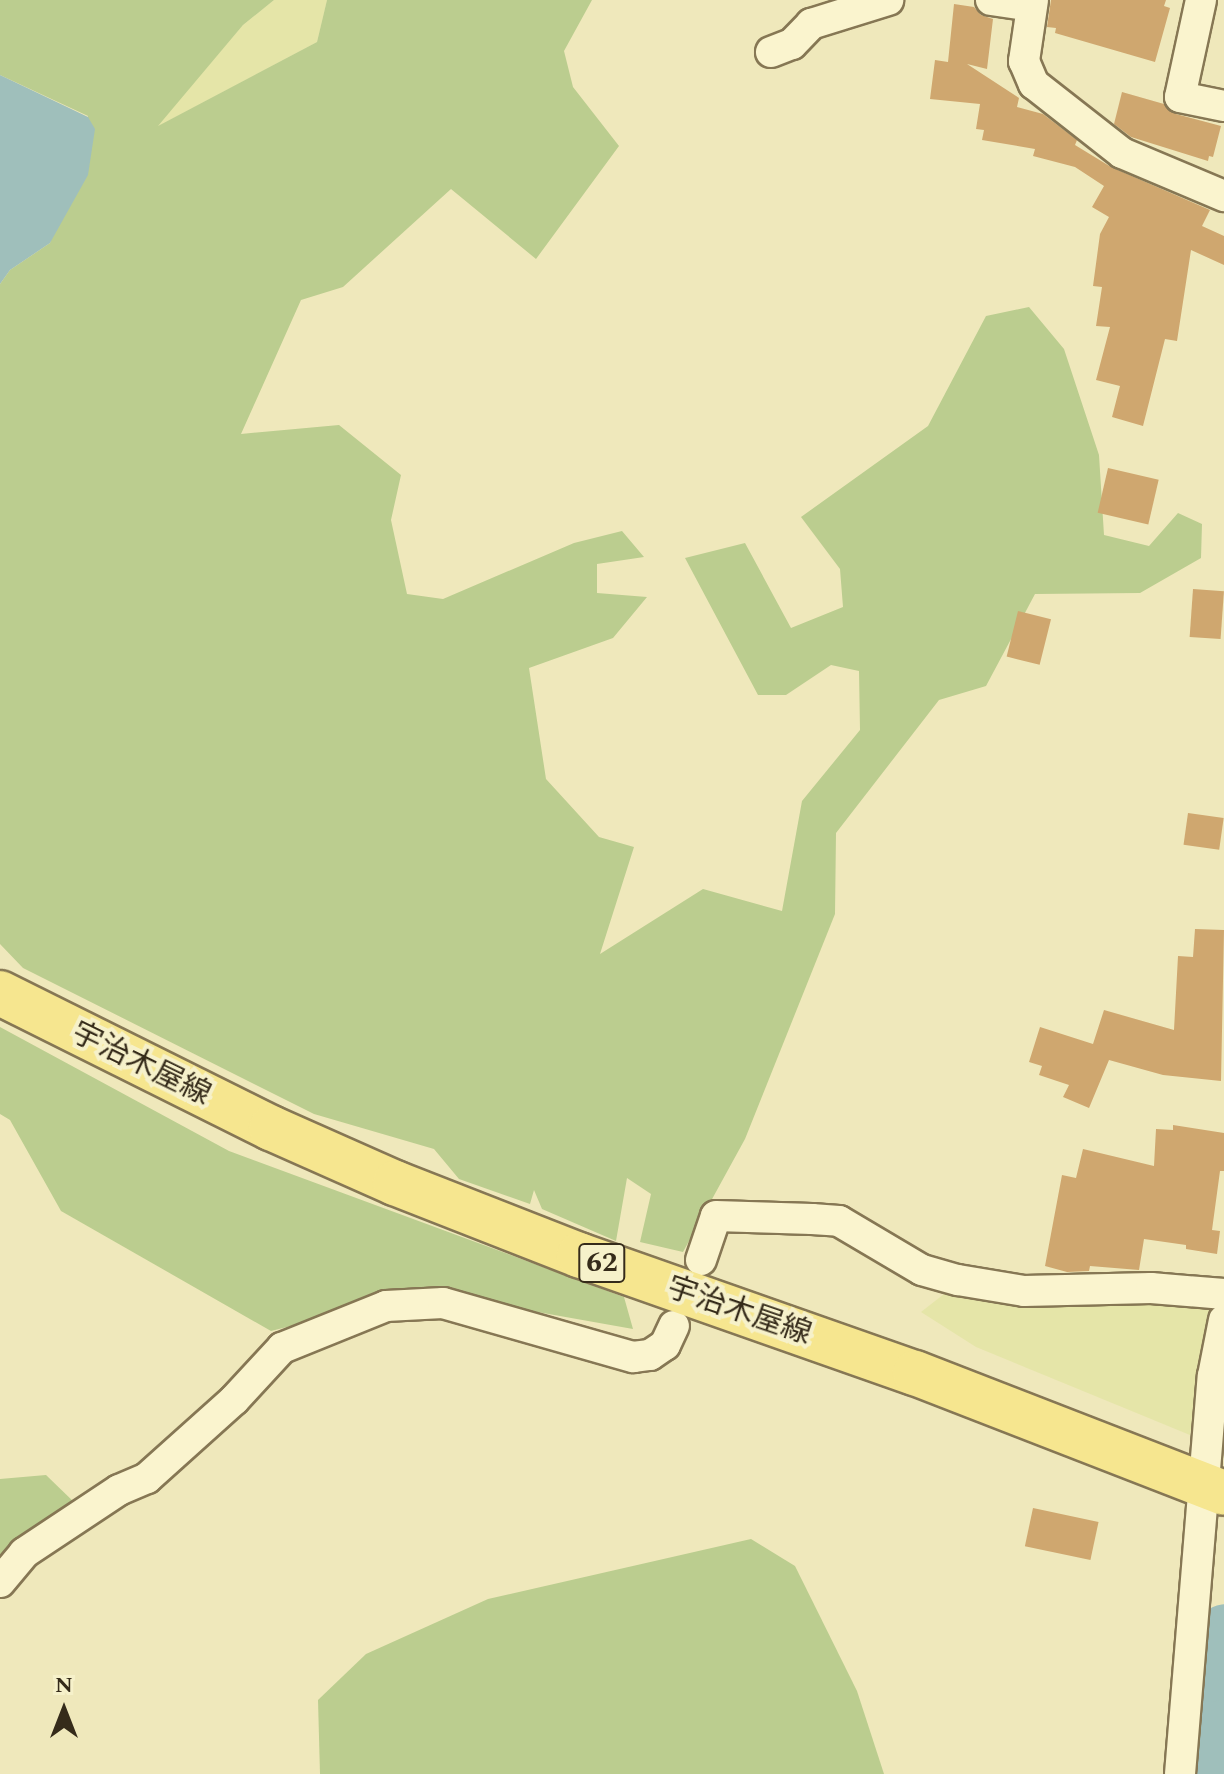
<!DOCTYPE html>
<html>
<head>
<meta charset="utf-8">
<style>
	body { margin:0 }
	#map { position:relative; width:1224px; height:1774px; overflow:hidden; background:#efe8bb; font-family:Spectral,"Noto Sans JP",serif }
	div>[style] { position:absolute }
	.farmland>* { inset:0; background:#e5e5a8 }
	.green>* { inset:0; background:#bbcd8f }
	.water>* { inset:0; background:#9fbfbb }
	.river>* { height:50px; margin:-25px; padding:0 25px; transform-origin:25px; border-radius:25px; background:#9fbfbb }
	.building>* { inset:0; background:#cfa76f; transform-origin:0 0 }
	.roads { filter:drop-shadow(2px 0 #867754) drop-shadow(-2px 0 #867754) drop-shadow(0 2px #867754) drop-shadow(0 -2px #867754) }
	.minor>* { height:30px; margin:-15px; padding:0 15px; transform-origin:15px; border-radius:15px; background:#faf4ce }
	.primary>* { height:44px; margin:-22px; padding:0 22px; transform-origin:22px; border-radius:22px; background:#f6e68f }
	span { translate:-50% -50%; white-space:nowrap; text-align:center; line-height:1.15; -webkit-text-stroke:8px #f6f1ca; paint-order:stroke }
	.shield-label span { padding:2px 6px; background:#f6f1ca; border:2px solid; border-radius:6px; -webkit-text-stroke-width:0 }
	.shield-label { font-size:28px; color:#352b1a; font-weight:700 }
	.street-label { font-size:30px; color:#352b1a }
	.north { position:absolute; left:24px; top:1670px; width:80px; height:80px; -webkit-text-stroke:6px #f6f1ca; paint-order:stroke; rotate:0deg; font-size:22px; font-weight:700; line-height:32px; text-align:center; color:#352b1a }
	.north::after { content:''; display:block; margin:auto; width:28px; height:36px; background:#352b1a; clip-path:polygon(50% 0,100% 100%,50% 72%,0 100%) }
</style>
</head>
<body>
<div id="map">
	<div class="farmland">
		<i style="clip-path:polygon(274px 0,327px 0,317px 42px,155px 128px,243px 25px)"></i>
		<i style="clip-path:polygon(953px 1287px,1130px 1297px,1211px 1306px,1190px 1435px,976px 1347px,921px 1312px)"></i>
	</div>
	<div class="green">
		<i style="clip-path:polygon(0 0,274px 0,243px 25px,158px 126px,317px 42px,327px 0,592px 0,564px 51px,573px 87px,619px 146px,536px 259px,451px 189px,343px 287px,301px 300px,241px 434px,339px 425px,401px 475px,391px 520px,407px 594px,443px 599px,574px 543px,622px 531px,644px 557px,597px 564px,597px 593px,647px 597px,613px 638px,529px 668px,546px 779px,599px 837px,634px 847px,600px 954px,703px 889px,782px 911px,802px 801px,860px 730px,859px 671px,831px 665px,786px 695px,758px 695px,685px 558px,745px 543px,791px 628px,843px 607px,840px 569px,801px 517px,928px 426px,986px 316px,1029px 307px,1064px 349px,1099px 455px,1104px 535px,1149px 546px,1178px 513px,1202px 524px,1201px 558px,1140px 593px,1035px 594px,986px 686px,939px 700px,836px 833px,835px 914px,745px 1139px,683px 1252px,640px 1242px,651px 1194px,627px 1178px,616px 1241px,542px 1209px,534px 1190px,530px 1204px,459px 1179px,434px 1149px,314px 1114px,23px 968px,0 944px,0 284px,10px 270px,50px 243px,88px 116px,0 75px)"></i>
		<i style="clip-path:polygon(0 1027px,229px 1151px,624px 1297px,633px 1329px,426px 1292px,271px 1331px,61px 1211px,10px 1120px,0 1114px)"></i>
		<i style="clip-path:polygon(46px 1475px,77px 1505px,0 1568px,0 1479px)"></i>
		<i style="clip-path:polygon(751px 1539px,795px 1566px,857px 1691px,884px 1774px,320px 1774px,318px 1700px,366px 1654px,488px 1599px)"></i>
	</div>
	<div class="water">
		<i style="clip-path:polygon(0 75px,88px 117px,95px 129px,88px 175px,50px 243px,10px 270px,0 284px)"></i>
	</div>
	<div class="river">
		<i style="left:1201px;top:1774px;width:97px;rotate:-85.3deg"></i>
		<i style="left:1209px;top:1677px;width:50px;rotate:-72.6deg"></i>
	</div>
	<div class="building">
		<i style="clip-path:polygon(1051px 0,1166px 0,1164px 6px,1170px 8px,1155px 62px,1055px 33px,1056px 28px,1047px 27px)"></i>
		<i style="clip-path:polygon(954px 4px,974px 7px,981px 15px,993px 19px,987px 69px,967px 64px,1019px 98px,1017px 107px,1043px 114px,1077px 140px,1075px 145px,1111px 167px,1210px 210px,1202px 226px,1224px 236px,1224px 265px,1191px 250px,1177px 341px,1165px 339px,1143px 426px,1112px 417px,1120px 386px,1096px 380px,1110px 327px,1096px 326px,1102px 287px,1093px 286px,1100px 234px,1109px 217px,1092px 207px,1104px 186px,1075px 167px,1033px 156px,1035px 149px,982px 140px,984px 130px,976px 129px,980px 104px,930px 99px,935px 60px,948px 62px)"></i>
		<i style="clip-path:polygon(1122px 92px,1164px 104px,1176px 114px,1221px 126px,1213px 157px,1209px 156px,1208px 161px,1131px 137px,1114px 124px)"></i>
		<i style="left:1108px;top:468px;width:52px;height:46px;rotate:13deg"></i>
		<i style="left:1193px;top:589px;width:31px;height:48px;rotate:4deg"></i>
		<i style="left:1018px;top:611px;width:34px;height:47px;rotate:14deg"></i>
		<i style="left:1188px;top:813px;width:36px;height:32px;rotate:8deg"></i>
		<i style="clip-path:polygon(1195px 929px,1224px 930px,1221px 1081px,1163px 1075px,1109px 1060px,1089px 1108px,1063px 1097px,1069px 1085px,1039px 1075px,1042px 1066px,1029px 1062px,1040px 1027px,1093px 1044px,1104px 1010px,1174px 1030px,1178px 956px,1193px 957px)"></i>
		<i style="clip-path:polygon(1173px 1125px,1224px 1133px,1224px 1171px,1220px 1171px,1212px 1230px,1220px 1231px,1217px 1254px,1186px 1249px,1186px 1245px,1144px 1239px,1139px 1270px,1090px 1266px,1089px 1271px,1067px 1272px,1045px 1266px,1062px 1175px,1076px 1178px,1083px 1149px,1154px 1166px,1156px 1129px,1173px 1130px)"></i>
		<i style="left:1033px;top:1508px;width:67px;height:39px;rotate:12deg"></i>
	</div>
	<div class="roads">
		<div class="minor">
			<i style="left:991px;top:0;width:41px;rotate:8.3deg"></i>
			<i style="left:1033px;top:0;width:62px;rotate:98.4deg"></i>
			<i style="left:1024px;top:61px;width:25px;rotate:67deg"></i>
			<i style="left:1034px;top:84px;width:112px;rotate:38.1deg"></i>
			<i style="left:1122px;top:153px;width:111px;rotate:22.9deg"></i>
			<i style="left:1201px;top:0;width:99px;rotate:102.2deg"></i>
			<i style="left:1180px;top:97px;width:45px;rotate:11.6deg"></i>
			<i style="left:771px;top:52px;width:22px;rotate:-21deg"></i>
			<i style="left:792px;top:44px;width:28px;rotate:-46deg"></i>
			<i style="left:811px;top:24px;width:81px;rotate:-17.3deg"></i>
			<i style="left:701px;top:1260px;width:46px;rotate:-71.2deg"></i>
			<i style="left:716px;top:1216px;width:96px;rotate:1.8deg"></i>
			<i style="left:812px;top:1219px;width:27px;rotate:4deg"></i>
			<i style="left:839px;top:1221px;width:96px;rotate:30.6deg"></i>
			<i style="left:922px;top:1270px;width:37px;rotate:16deg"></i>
			<i style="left:958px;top:1280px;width:67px;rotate:9.5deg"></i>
			<i style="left:1024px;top:1291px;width:127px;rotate:-1.4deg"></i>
			<i style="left:1151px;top:1288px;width:73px;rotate:4.7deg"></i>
			<i style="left:0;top:1582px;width:38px;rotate:-50deg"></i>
			<i style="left:24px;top:1553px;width:114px;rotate:-33.6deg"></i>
			<i style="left:119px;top:1490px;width:30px;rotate:-23deg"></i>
			<i style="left:147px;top:1478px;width:117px;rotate:-41.9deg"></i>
			<i style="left:234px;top:1400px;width:71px;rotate:-47.3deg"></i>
			<i style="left:282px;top:1348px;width:112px;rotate:-22deg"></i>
			<i style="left:386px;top:1306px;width:57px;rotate:-3deg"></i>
			<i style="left:443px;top:1303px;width:198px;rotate:15.9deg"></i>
			<i style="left:633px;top:1357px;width:17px;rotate:-7deg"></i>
			<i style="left:650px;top:1355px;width:18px;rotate:-34deg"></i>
			<i style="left:665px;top:1345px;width:21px;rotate:-65deg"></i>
			<i style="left:1180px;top:1774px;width:399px;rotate:-85.3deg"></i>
			<i style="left:1213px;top:1376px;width:57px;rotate:-78.9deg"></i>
		</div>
		<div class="primary">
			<i style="left:0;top:993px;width:303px;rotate:26.5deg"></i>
			<i style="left:271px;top:1128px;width:136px;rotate:23.9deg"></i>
			<i style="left:395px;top:1183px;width:198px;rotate:21.4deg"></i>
			<i style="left:579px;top:1255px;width:356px;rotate:19.4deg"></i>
			<i style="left:915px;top:1373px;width:331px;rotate:21.2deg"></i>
		</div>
	</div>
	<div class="shield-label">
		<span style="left:602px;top:1263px">62</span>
	</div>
	<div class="street-label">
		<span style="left:141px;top:1064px;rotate:26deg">宇治木屋線</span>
		<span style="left:739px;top:1311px;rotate:19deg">宇治木屋線</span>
	</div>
	<div class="north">N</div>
</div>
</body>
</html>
